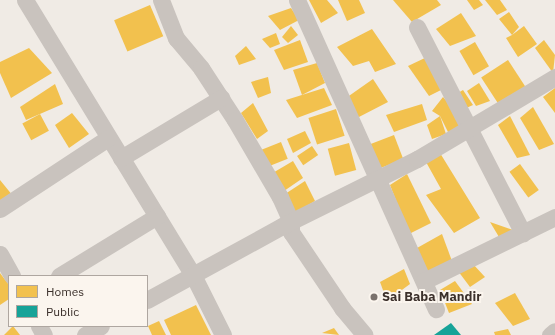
<!DOCTYPE html>
<html>
<head>
<meta charset="utf-8">
<style>
	body { margin:0 }
	#map { position:relative; width:555px; height:335px; overflow:hidden; background:#f0ebe5; font-family:"IBM Plex Sans",sans-serif }
	div>[style] { position:absolute }
	.homes>* { inset:0; background:#f2c14e; transform-origin:0 0 }
	.public>* { inset:0; background:#17a398 }
	.minor>* { height:17px; margin:-8.5px; padding:0 8.5px; transform-origin:8.5px; border-radius:8.5px; background:#c9c3be }
	.dots>* { width:11px; height:11px; translate:-50% -50%; box-sizing:border-box; border:2px solid #fbf5ee; border-radius:50% }
	span { translate:-50% -50%; white-space:nowrap; text-align:center; line-height:1.15; -webkit-text-stroke:4px #fbf5ee; paint-order:stroke }
	.poi-label { font-size:13px; color:#3b302b; font-weight:700 }
	.left { translate:0 -50%; text-align:left }
	.legend { position:absolute; left:8px; top:275px; width:140px; height:52px; box-sizing:border-box; background:#fbf5ee; border:1px solid #aea6a0; margin:0; padding:5px 7px; list-style:none; font-size:12px; color:#3b302b }
	.legend li { display:flex; align-items:center; gap:8px; height:20px }
	.legend b { width:20px; border:1px solid #aea6a0 }
</style>
</head>
<body>
<div id="map">
	<div class="homes">
		<i style="clip-path:polygon(309px 0,327px 0,338px 13px,321px 23px)"></i>
		<i style="clip-path:polygon(338px 0,359px 0,365px 13px,347px 21px)"></i>
		<i style="clip-path:polygon(393px 0,437px 0,441px 5px,412px 22px)"></i>
		<i style="clip-path:polygon(467px 0,479px 0,483px 5px,474px 10px)"></i>
		<i style="clip-path:polygon(485px 0,500px 0,507px 10px,497px 15px)"></i>
		<i style="left:150px;top:5px;width:34px;height:39px;rotate:67deg"></i>
		<i style="clip-path:polygon(291px 8px,299px 20px,280px 30px,268px 16px)"></i>
		<i style="clip-path:polygon(509px 12px,519px 27px,512px 35px,524px 26px,537px 44px,518px 57px,506px 38px,512px 35px,499px 19px)"></i>
		<i style="clip-path:polygon(461px 13px,476px 36px,450px 46px,436px 29px)"></i>
		<i style="clip-path:polygon(291px 26px,298px 35px,288px 43px,282px 37px)"></i>
		<i style="clip-path:polygon(372px 29px,396px 64px,375px 72px,369px 61px,353px 66px,337px 47px)"></i>
		<i style="clip-path:polygon(276px 33px,280px 44px,270px 48px,262px 39px)"></i>
		<i style="clip-path:polygon(300px 40px,308px 62px,284px 70px,274px 50px)"></i>
		<i style="clip-path:polygon(544px 40px,555px 55px,553px 73px,535px 48px)"></i>
		<i style="left:475px;top:42px;width:28px;height:18px;rotate:60deg"></i>
		<i style="clip-path:polygon(246px 46px,256px 59px,239px 65px,235px 56px)"></i>
		<i style="clip-path:polygon(29px 48px,52px 73px,11px 98px,0 73px,0 62px)"></i>
		<i style="clip-path:polygon(427px 57px,443px 89px,429px 96px,408px 66px)"></i>
		<i style="left:508px;top:60px;width:35px;height:32px;rotate:57deg"></i>
		<i style="clip-path:polygon(317px 63px,325px 83px,302px 95px,293px 70px)"></i>
		<i style="clip-path:polygon(268px 77px,271px 93px,258px 98px,251px 82px)"></i>
		<i style="clip-path:polygon(373px 79px,388px 102px,357px 118px,346px 98px)"></i>
		<i style="clip-path:polygon(479px 83px,490px 101px,476px 106px,467px 91px)"></i>
		<i style="clip-path:polygon(55px 84px,63px 104px,26px 120px,20px 107px)"></i>
		<i style="clip-path:polygon(324px 88px,332px 105px,297px 118px,286px 100px)"></i>
		<i style="clip-path:polygon(555px 88px,555px 113px,543px 97px)"></i>
		<i style="clip-path:polygon(463px 90px,473px 105px,464px 109px,458px 93px)"></i>
		<i style="clip-path:polygon(443px 97px,456px 112px,460px 129px,449px 134px,440px 116px,432px 111px)"></i>
		<i style="clip-path:polygon(253px 103px,268px 131px,257px 139px,241px 113px)"></i>
		<i style="clip-path:polygon(422px 104px,427px 120px,394px 132px,386px 115px)"></i>
		<i style="clip-path:polygon(533px 107px,554px 144px,539px 150px,520px 118px)"></i>
		<i style="left:336px;top:109px;width:28px;height:29px;rotate:72deg"></i>
		<i style="clip-path:polygon(72px 113px,89px 134px,69px 148px,55px 125px)"></i>
		<i style="left:40px;top:114px;width:19px;height:20px;rotate:62deg"></i>
		<i style="clip-path:polygon(440px 116px,446px 134px,432px 139px,427px 125px)"></i>
		<i style="clip-path:polygon(510px 116px,530px 155px,517px 158px,498px 125px)"></i>
		<i style="clip-path:polygon(305px 131px,311px 143px,293px 153px,287px 139px)"></i>
		<i style="left:394px;top:135px;width:26px;height:25px;rotate:69deg"></i>
		<i style="left:281px;top:142px;width:18px;height:21px;rotate:68deg"></i>
		<i style="left:349px;top:143px;width:28px;height:22px;rotate:75deg"></i>
		<i style="left:312px;top:146px;width:11px;height:18px;rotate:56deg"></i>
		<i style="clip-path:polygon(440px 153px,480px 218px,454px 233px,426px 195px,441px 189px,426px 162px)"></i>
		<i style="clip-path:polygon(293px 161px,303px 178px,284px 191px,271px 174px)"></i>
		<i style="left:520px;top:164px;width:32px;height:13px;rotate:54deg"></i>
		<i style="clip-path:polygon(407px 174px,431px 223px,409px 234px,390px 185px)"></i>
		<i style="clip-path:polygon(0 180px,13px 196px,0 204px)"></i>
		<i style="clip-path:polygon(305px 181px,315px 201px,290px 216px,282px 196px)"></i>
		<i style="clip-path:polygon(490px 222px,513px 230px,499px 237px)"></i>
		<i style="clip-path:polygon(442px 234px,452px 261px,425px 274px,417px 248px)"></i>
		<i style="clip-path:polygon(472px 263px,485px 277px,470px 287px,458px 271px)"></i>
		<i style="clip-path:polygon(404px 269px,410px 284px,387px 301px,380px 282px)"></i>
		<i style="clip-path:polygon(0 273px,9px 285px,9px 299px,0 305px)"></i>
		<i style="clip-path:polygon(455px 281px,472px 304px,449px 313px,440px 290px)"></i>
		<i style="clip-path:polygon(515px 293px,530px 319px,513px 326px,495px 303px)"></i>
		<i style="clip-path:polygon(196px 305px,211px 335px,171px 335px,164px 320px)"></i>
		<i style="clip-path:polygon(159px 321px,166px 335px,152px 335px,148px 326px)"></i>
		<i style="clip-path:polygon(13px 326px,20px 335px,4px 335px)"></i>
		<i style="clip-path:polygon(334px 328px,339px 335px,322px 333px)"></i>
		<i style="clip-path:polygon(508px 329px,511px 335px,495px 335px,494px 332px)"></i>
	</div>
	<div class="public">
		<i style="clip-path:polygon(451px 323px,461px 335px,434px 335px)"></i>
	</div>
	<div class="minor">
		<i style="left:25px;top:0;width:322px;rotate:58.6deg"></i>
		<i style="left:193px;top:275px;width:67px;rotate:63.4deg"></i>
		<i style="left:161px;top:0;width:41px;rotate:68.5deg"></i>
		<i style="left:176px;top:38px;width:39px;rotate:50deg"></i>
		<i style="left:201px;top:68px;width:62px;rotate:56.8deg"></i>
		<i style="left:235px;top:120px;width:89px;rotate:59.7deg"></i>
		<i style="left:280px;top:197px;width:27px;rotate:66deg"></i>
		<i style="left:291px;top:222px;width:10px;rotate:90deg"></i>
		<i style="left:291px;top:232px;width:92px;rotate:56.1deg"></i>
		<i style="left:342px;top:308px;width:35px;rotate:50deg"></i>
		<i style="left:297px;top:0;width:339px;rotate:65.8deg"></i>
		<i style="left:417px;top:27px;width:232px;rotate:62.8deg"></i>
		<i style="left:121px;top:158px;width:117px;rotate:-31deg"></i>
		<i style="left:0;top:209px;width:129px;rotate:-33.3deg"></i>
		<i style="left:0;top:254px;width:25px;rotate:61deg"></i>
		<i style="left:59px;top:276px;width:115px;rotate:-31.5deg"></i>
		<i style="left:424px;top:281px;width:146px;rotate:-26deg"></i>
		<i style="left:147px;top:300px;width:154px;rotate:-28.7deg"></i>
		<i style="left:282px;top:226px;width:151px;rotate:-26.4deg"></i>
		<i style="left:417px;top:159px;width:161px;rotate:-30.7deg"></i>
		<i style="left:39px;top:326px;width:10px;rotate:61deg"></i>
		<i style="left:85px;top:335px;width:18px;rotate:-29deg"></i>
		<i style="left:550px;top:335px;width:6px;rotate:-39deg"></i>
	</div>
	<div class="dots">
		<i style="left:374px;top:297px;background:#7a716c"></i>
	</div>
	<div class="poi-label">
		<span class="left" style="left:382px;top:297px">Sai Baba Mandir</span>
	</div>
	<ul class="legend">
	<li><b style="height:11px;background:#f2c14e"></b>Homes</li>
	<li><b style="height:11px;background:#17a398"></b>Public</li>
	</ul>
</div>
</body>
</html>
